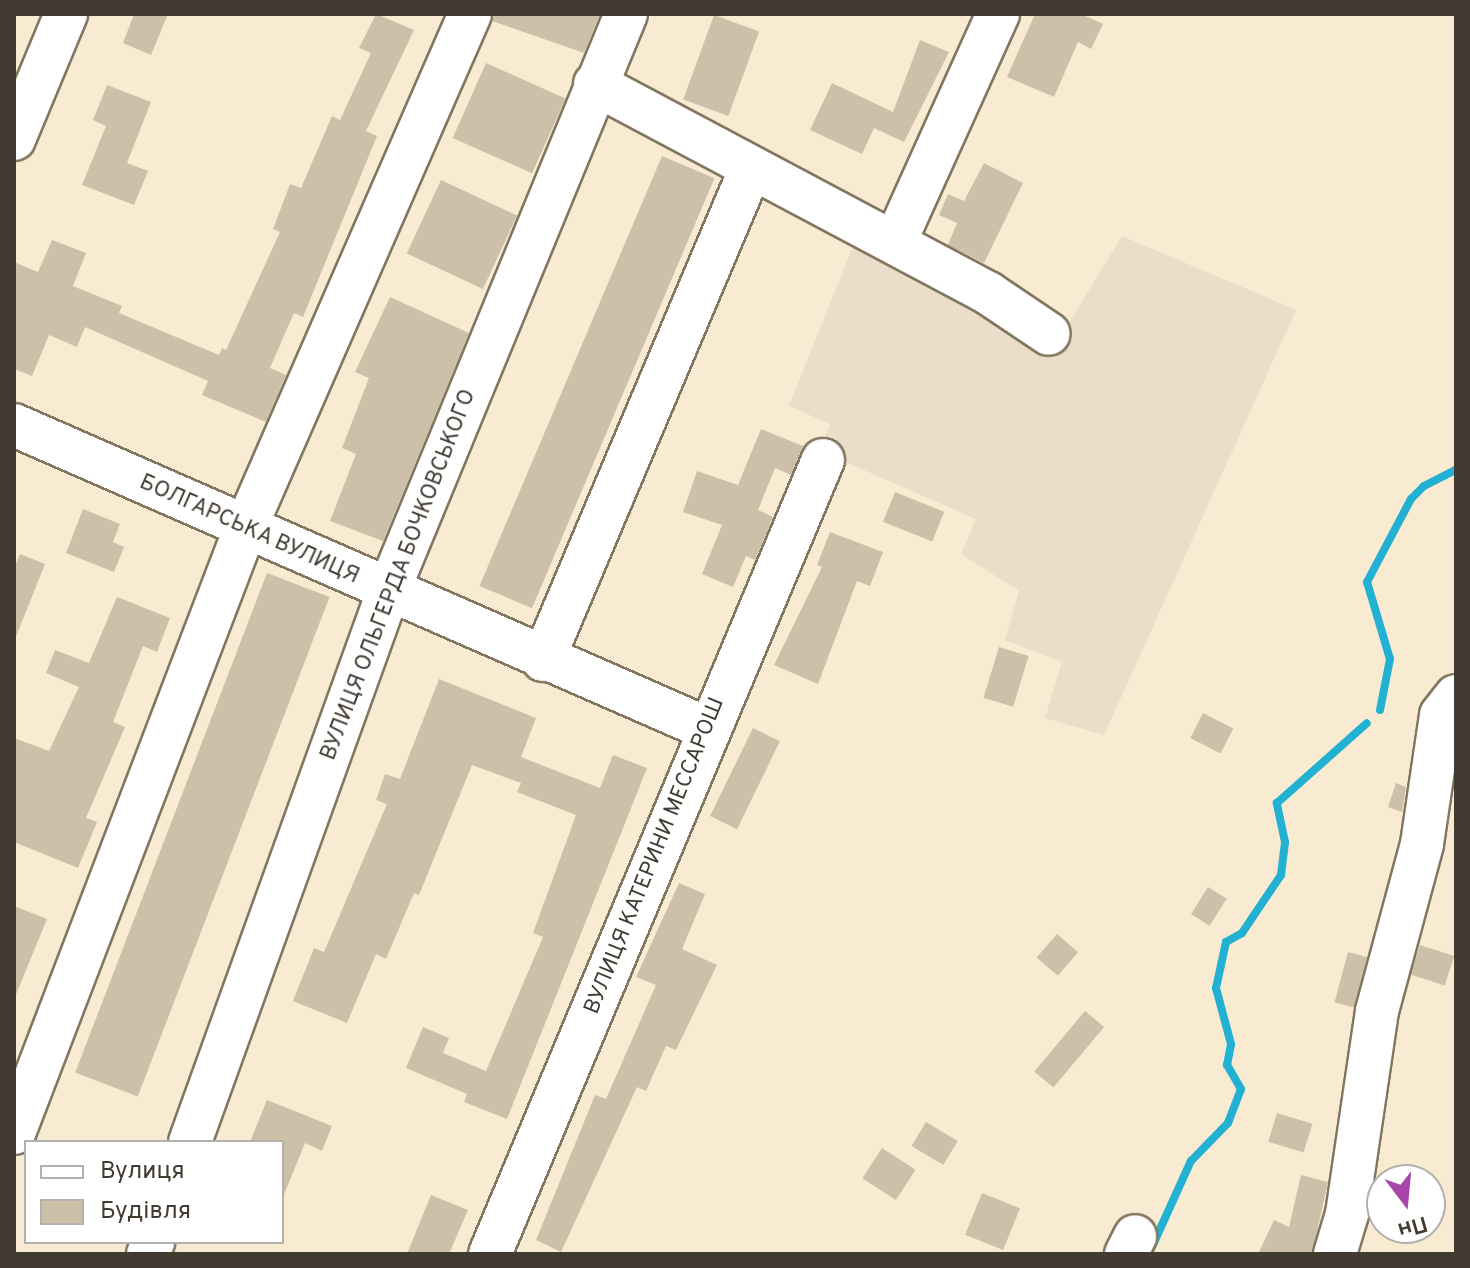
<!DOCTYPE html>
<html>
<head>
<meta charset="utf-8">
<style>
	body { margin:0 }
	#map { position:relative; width:1470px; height:1268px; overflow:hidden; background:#f8ebd2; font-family:Overpass,sans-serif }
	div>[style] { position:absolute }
	.industrial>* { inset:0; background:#eaddca }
	.stream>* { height:8px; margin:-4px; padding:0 4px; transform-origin:4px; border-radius:4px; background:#22b1d2 }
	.building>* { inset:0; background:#cdc0a9; transform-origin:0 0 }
	.roads { filter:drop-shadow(2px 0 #827660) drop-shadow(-2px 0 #827660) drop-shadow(0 2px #827660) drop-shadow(0 -2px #827660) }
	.minor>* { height:42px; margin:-21px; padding:0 21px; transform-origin:21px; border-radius:21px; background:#fff }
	span { translate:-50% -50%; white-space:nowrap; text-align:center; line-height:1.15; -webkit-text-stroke:6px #fff; paint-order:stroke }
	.street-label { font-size:22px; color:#413b32 }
	.frame { position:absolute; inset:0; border:16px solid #413b32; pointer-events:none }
	.legend { position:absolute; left:24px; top:1140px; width:260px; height:104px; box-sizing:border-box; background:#fff; border:2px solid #b3b1ad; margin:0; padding:10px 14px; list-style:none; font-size:24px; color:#413b32 }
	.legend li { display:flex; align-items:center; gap:16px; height:40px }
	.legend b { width:40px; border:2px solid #b3b1ad }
	.north { position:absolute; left:1366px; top:1164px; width:80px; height:80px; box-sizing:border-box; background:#fff; border:2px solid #b3b1ad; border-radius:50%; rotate:164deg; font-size:22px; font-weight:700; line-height:32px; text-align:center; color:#413b32 }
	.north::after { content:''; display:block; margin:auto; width:28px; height:36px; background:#a945aa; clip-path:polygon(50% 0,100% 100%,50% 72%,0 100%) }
</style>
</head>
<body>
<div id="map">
	<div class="industrial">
		<i style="clip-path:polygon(858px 234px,1029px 327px,1069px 323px,1122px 236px,1296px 310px,1104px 735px,1045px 718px,1062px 662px,1005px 640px,1019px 591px,961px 554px,976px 519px,820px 451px,830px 424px,789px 406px)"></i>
	</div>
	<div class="stream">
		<i style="left:1380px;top:710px;width:52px;rotate:-78.9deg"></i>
		<i style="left:1390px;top:659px;width:80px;rotate:-106.6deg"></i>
		<i style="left:1367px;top:582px;width:94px;rotate:-62.1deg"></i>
		<i style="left:1411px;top:499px;width:18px;rotate:-45deg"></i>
		<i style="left:1424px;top:486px;width:36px;rotate:-27deg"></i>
		<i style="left:1151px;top:1249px;width:97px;rotate:-65.6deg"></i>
		<i style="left:1191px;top:1161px;width:53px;rotate:-45.8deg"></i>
		<i style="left:1228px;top:1123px;width:36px;rotate:-69deg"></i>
		<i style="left:1241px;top:1089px;width:28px;rotate:-120deg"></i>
		<i style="left:1227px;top:1065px;width:21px;rotate:-79deg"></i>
		<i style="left:1231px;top:1044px;width:58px;rotate:-105deg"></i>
		<i style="left:1216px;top:988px;width:47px;rotate:-77.7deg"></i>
		<i style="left:1226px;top:942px;width:18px;rotate:-29deg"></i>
		<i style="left:1242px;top:933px;width:70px;rotate:-56.1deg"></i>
		<i style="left:1281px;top:875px;width:33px;rotate:-83deg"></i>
		<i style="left:1285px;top:842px;width:40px;rotate:-102deg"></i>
		<i style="left:1277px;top:803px;width:120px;rotate:-41.6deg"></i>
	</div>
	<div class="building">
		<i style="clip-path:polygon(134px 14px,168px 14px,151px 55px,123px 43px)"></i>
		<i style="clip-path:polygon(376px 14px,414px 30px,366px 131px,377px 136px,303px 317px,294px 313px,270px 368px,286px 375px,266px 422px,202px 395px,208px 381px,85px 327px,77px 347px,49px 335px,32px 376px,14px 369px,14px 262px,38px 272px,52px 240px,86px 253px,73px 286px,122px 306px,119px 313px,219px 355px,222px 348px,226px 350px,280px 232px,273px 229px,290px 184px,301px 188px,332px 116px,340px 120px,371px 53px,359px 48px)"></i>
		<i style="clip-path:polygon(494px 14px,600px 14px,584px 53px,492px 21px)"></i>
		<i style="clip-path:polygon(1035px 14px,1081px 14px,1103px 24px,1091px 49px,1078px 42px,1054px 97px,1007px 77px)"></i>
		<i style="left:714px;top:15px;width:48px;height:90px;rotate:20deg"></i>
		<i style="clip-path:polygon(920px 40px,949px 52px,904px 142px,874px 128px,862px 154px,810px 130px,832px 83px,893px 112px)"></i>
		<i style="left:486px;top:63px;width:87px;height:82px;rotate:24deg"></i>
		<i style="clip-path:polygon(107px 85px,151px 102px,127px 163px,148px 171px,134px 205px,82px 185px,106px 126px,93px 120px)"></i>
		<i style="left:662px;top:156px;width:57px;height:467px;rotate:23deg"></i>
		<i style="clip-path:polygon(984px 163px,1023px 183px,984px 263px,948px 245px,957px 223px,939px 215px,948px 194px,964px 201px)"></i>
		<i style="left:441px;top:180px;width:84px;height:81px;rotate:25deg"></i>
		<i style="clip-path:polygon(390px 297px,469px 333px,383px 541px,330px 521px,356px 454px,342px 448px,369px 378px,355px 372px)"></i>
		<i style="clip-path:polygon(761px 429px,803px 446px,791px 475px,775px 468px,758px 510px,773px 517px,755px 560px,746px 556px,733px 587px,702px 574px,722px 525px,683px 512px,697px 471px,738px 485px)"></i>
		<i style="left:895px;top:492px;width:53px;height:32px;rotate:22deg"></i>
		<i style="clip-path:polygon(83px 509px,120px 524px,113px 542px,124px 547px,114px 572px,66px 553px)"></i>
		<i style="clip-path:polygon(830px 532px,883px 552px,870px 586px,857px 581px,818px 684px,774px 665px,822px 567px,817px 565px)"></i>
		<i style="clip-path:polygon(20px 554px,45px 564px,15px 639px,14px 569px)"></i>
		<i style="left:267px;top:573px;width:67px;height:535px;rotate:21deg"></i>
		<i style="clip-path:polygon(117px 597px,170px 618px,157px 652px,143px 646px,113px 722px,125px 727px,86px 818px,97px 822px,78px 868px,14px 842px,14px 738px,49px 751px,79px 687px,46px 673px,55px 650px,89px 663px)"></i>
		<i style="left:999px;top:647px;width:31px;height:53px;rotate:17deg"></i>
		<i style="clip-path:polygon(439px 679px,536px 718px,521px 757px,600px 788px,613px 755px,647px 768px,507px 1119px,464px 1102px,467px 1094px,406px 1068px,423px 1027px,449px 1038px,443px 1053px,486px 1071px,543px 937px,533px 933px,576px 815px,517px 792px,521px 783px,472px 765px,419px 895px,414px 893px,386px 959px,376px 954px,347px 1023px,293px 1001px,314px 948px,324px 952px,387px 804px,376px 800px,385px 774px,400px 779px)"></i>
		<i style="left:1203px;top:713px;width:34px;height:28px;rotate:27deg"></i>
		<i style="left:753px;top:728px;width:30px;height:98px;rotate:26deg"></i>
		<i style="clip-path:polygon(1396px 783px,1406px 787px,1402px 812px,1388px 807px)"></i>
		<i style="clip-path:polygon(679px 883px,705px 894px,682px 949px,717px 965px,676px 1050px,666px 1046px,646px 1091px,637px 1087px,561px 1252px,536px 1240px,595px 1095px,606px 1099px,656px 985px,636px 977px)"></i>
		<i style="left:1208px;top:887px;width:22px;height:32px;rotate:32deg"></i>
		<i style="clip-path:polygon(14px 906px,47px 919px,15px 997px,14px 997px)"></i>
		<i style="left:1057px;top:934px;width:28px;height:31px;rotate:41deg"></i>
		<i style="left:1420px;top:945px;width:36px;height:31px;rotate:18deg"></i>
		<i style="left:1348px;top:952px;width:20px;height:52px;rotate:15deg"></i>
		<i style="left:1085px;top:1011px;width:25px;height:79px;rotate:40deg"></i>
		<i style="clip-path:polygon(267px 1100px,332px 1126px,322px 1151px,305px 1143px,283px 1197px,282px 1142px,250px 1142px)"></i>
		<i style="left:1277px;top:1113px;width:37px;height:30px;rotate:17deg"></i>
		<i style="left:926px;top:1122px;width:37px;height:28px;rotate:31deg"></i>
		<i style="left:882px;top:1148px;width:40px;height:36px;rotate:33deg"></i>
		<i style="clip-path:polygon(1301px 1175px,1328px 1182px,1312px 1254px,1258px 1254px,1274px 1220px,1289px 1227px)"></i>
		<i style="left:982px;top:1193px;width:41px;height:45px;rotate:22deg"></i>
		<i style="clip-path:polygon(431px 1195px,468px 1210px,449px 1254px,407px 1254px)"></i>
	</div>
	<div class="roads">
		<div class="minor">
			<i style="left:595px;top:84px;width:445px;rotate:28deg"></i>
			<i style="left:988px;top:293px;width:73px;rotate:33.9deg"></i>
			<i style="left:14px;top:139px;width:135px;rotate:-67.4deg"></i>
			<i style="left:895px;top:242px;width:250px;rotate:-65.7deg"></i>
			<i style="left:14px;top:425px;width:755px;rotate:23.65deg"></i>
			<i style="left:543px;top:660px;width:534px;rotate:-67.08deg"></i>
			<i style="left:14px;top:1133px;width:647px;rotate:-69.07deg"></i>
			<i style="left:245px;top:529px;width:562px;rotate:-66.4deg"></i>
			<i style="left:190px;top:1142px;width:585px;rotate:-70.2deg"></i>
			<i style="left:388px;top:592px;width:625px;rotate:-67.62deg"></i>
			<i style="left:148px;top:1254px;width:13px;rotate:-67deg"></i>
			<i style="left:490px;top:1254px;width:861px;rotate:-67.25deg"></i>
			<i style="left:1126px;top:1254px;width:20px;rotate:-63deg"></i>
			<i style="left:1335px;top:1254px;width:42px;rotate:-73.3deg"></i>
			<i style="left:1347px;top:1214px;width:205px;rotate:-81.6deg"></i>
			<i style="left:1377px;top:1011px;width:173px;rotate:-74.9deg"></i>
			<i style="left:1422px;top:844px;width:130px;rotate:-81.6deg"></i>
			<i style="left:1441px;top:715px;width:24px;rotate:-52deg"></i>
		</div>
	</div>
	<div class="street-label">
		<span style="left:249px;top:530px;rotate:24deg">БОЛГАРСЬКА ВУЛИЦЯ</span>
		<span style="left:399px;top:575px;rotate:-69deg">ВУЛИЦЯ ОЛЬГЕРДА БОЧКОВСЬКОГО</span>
		<span style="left:655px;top:856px;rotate:-68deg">ВУЛИЦЯ КАТЕРИНИ МЕССАРОШ</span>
	</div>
	<div class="frame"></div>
	<ul class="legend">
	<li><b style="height:10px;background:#fff"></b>Вулиця</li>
	<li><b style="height:22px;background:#cdc0a9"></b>Будівля</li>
	</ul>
	<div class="north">Пн</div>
</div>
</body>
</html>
